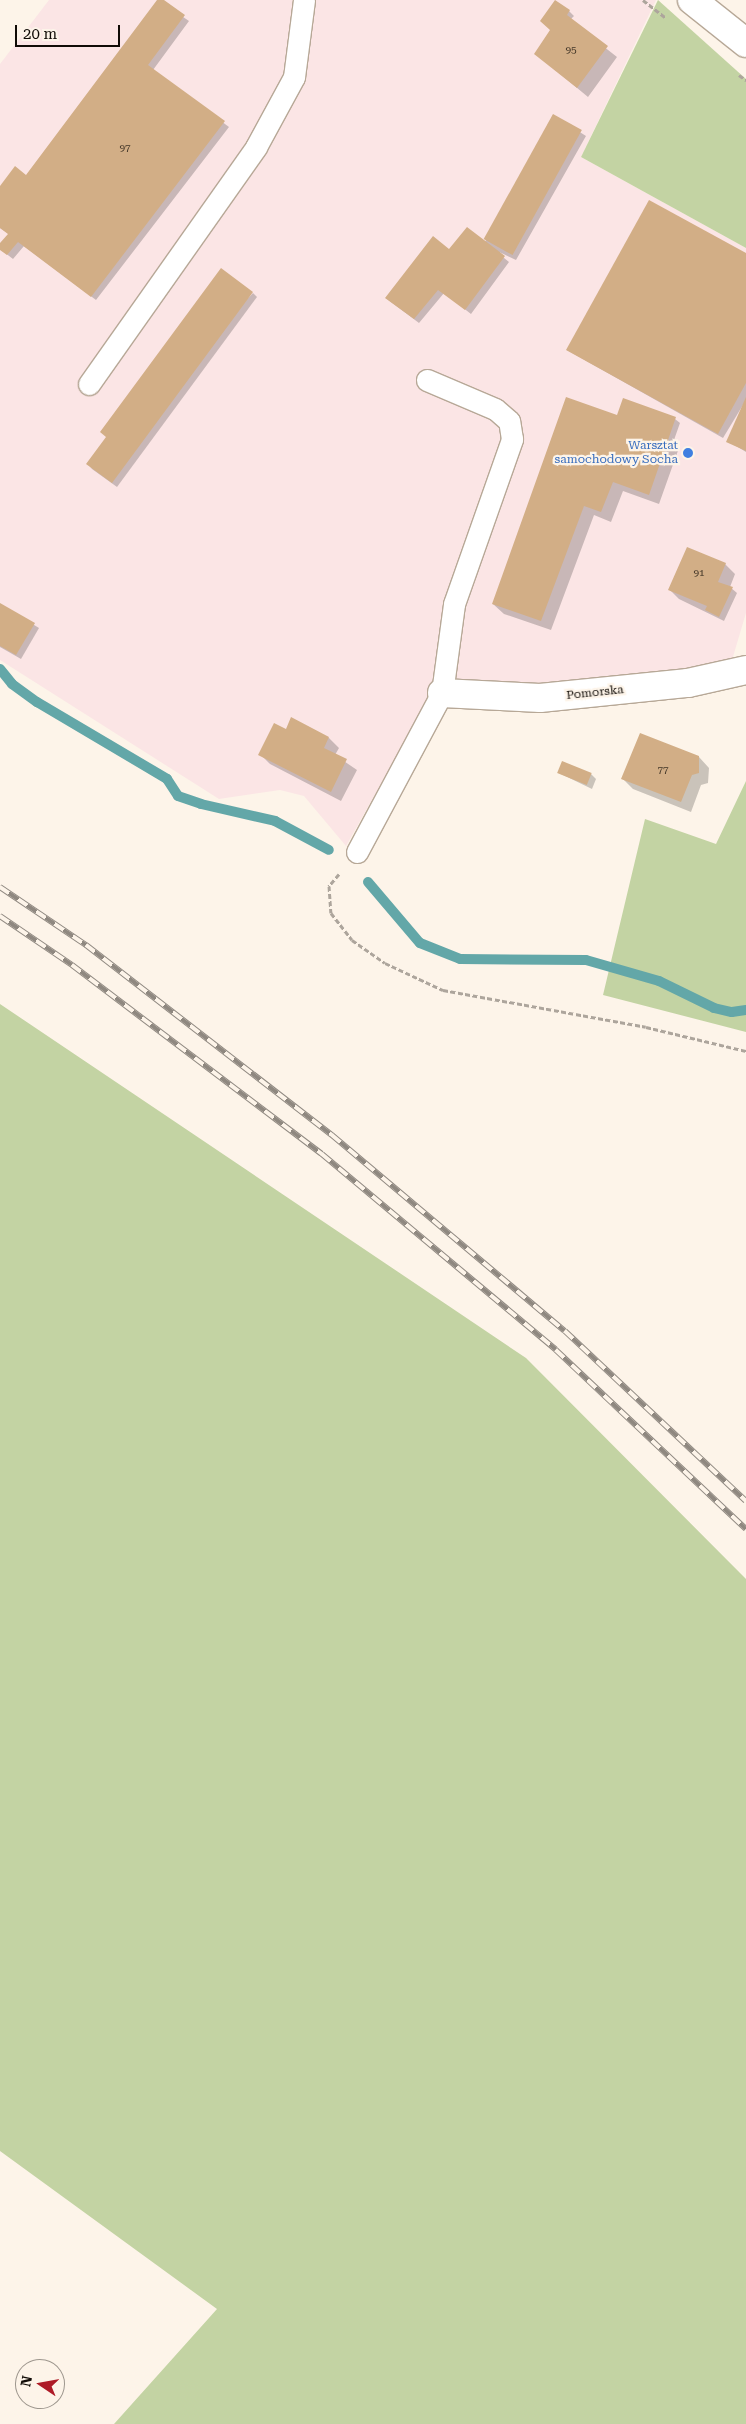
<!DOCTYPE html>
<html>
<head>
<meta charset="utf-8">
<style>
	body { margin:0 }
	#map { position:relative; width:746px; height:2424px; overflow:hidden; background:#fdf4e9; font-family:"Roboto Serif",serif }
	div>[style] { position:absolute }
	.industrial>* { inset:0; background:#fbe5e5 }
	.green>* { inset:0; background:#c3d3a3 }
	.shadow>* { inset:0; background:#0003 }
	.stream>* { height:10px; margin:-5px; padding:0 5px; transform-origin:5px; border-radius:5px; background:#63a7a8 }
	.building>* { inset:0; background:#d2ae86; transform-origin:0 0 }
	.path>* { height:3px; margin-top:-1.5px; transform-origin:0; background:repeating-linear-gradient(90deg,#ada59c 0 5px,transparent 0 7.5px) }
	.roads { filter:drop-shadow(1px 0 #b7a897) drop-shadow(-1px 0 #b7a897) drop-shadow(0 1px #b7a897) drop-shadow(0 -1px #b7a897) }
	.service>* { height:21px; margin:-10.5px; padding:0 10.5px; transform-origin:10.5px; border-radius:10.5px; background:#fff }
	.minor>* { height:28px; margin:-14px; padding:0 14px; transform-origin:14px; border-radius:14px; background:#fff }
	.primary>* { height:28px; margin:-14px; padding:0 14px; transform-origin:14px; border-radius:14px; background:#fff }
	.rail>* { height:5.5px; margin-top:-2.75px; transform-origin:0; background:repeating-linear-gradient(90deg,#fdf4e9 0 11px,#8f8880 0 22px); box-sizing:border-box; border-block:1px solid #8f8880 }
	.dots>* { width:14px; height:14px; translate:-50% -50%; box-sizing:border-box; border:2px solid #fdf4e9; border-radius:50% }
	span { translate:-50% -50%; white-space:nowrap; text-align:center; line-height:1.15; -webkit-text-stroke:4.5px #fdf4e9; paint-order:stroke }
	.number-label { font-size:10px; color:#403426 }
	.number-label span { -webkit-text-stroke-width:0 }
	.shop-label { font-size:12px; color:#366cbe }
	.right { translate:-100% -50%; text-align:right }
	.street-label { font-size:12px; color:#100b06 }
	.north { position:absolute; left:15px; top:2359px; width:50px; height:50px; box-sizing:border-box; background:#fdf4e9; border:1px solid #9e978e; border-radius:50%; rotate:282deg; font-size:14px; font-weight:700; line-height:20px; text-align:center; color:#100b06 }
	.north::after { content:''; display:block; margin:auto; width:18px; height:22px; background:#ae1b27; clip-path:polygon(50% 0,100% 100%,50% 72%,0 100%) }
	.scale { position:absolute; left:15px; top:25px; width:105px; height:22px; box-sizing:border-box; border:2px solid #100b06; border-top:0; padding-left:6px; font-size:15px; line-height:18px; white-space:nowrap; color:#100b06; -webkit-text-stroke:4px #fdf4e9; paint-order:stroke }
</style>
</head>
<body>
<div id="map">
	<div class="industrial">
		<i style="clip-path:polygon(49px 0,656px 0,581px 157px,746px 248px,746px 613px,730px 667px,541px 694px,436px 686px,346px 846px,304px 796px,280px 790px,219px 799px,0 660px,0 64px)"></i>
	</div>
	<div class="green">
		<i style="clip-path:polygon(658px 0,746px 79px,746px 248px,581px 157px)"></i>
		<i style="clip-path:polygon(746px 781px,746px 1032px,603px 995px,645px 819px,716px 844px)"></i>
		<i style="clip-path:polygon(0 1004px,526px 1358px,746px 1579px,746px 2424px,114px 2424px,217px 2309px,0 2151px)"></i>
	</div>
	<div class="shadow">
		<i style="clip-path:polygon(158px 0,189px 21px,153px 70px,229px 127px,96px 300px,24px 246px,13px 259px,0 249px,9px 234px,0 228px,0 188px,26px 176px)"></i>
		<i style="clip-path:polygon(569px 11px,574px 16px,570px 20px,617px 57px,588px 97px,536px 54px)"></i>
		<i style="clip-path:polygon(553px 115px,586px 136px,516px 260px,493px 249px,509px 262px,471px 314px,444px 293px,419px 323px,391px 302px,386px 298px,449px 251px,485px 242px)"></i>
		<i style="clip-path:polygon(746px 255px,746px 400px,723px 438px,567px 350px)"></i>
		<i style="clip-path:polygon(253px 293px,257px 297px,117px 487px,92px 469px,88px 464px)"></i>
		<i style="clip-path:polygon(746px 401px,746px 452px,728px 441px)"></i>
		<i style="clip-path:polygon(617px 417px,675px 419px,680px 423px,674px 440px,680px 445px,659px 504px,623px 491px,611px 522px,594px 515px,551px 630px,504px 614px,493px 604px)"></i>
		<i style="clip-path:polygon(725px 564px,735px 574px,730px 587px,737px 593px,724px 621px,679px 599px,669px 589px)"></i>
		<i style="clip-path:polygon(0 604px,39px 628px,21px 659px,0 647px)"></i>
		<i style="clip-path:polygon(287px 730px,329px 738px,339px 748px,335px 755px,357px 770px,341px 801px,270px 764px,260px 754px)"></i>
		<i style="clip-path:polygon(699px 757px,709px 768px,708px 783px,701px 785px,691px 812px,633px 789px,623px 779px)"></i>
		<i style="clip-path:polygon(559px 773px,591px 774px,596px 779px,592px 789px)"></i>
	</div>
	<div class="stream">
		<i style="left:0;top:669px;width:19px;rotate:51deg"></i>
		<i style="left:12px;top:684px;width:31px;rotate:36deg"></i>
		<i style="left:37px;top:702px;width:151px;rotate:30.6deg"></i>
		<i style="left:167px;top:779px;width:20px;rotate:57deg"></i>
		<i style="left:178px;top:796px;width:24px;rotate:19deg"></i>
		<i style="left:201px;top:804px;width:76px;rotate:12.9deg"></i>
		<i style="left:275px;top:821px;width:61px;rotate:28.2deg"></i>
		<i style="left:368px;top:882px;width:80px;rotate:49.6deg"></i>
		<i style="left:420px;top:943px;width:43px;rotate:21.8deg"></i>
		<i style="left:460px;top:959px;width:126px;rotate:0.5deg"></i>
		<i style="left:586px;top:960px;width:76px;rotate:16deg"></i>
		<i style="left:659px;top:981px;width:61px;rotate:26.1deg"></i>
		<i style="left:714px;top:1008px;width:18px;rotate:13deg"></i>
		<i style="left:732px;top:1012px;width:14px;rotate:-8deg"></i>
	</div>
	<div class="building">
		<i style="clip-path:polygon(157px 0,164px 0,185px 15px,148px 65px,225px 121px,91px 297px,18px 242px,7px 255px,0 250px,0 243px,8px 234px,0 228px,0 186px,15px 166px,26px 175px)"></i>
		<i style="clip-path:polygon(555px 0,570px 10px,567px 15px,608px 46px,577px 88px,534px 54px,550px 30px,540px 21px)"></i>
		<i style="left:553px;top:114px;width:33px;height:143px;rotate:29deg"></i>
		<i style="clip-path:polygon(649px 200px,746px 253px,746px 383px,718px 434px,566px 350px)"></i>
		<i style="clip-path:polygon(467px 227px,505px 256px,465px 310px,438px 290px,414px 319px,385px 298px,433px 236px,449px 249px)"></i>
		<i style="clip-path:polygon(221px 268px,253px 292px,112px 483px,86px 464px,106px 437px,100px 432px)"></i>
		<i style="clip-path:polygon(566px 397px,617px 415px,623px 398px,676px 417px,649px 495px,613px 482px,601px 512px,584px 506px,541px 621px,492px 604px)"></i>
		<i style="clip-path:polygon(746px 397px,746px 451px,726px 442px)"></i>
		<i style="clip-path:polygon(687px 547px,726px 563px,718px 582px,733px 587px,719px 617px,705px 610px,707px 606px,668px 590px)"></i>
		<i style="clip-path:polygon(0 603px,35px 623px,16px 655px,0 646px)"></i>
		<i style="clip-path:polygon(291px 717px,329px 737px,324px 748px,347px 759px,331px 792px,258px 755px,274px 723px,286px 729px)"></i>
		<i style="clip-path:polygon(640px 733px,699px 756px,699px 773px,692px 775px,681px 802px,621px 779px)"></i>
		<i style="left:562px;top:761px;width:32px;height:13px;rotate:22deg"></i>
	</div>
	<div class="path">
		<i style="left:643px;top:0;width:28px;rotate:38deg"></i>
		<i style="left:739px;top:75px;width:9px;rotate:36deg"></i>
		<i style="left:339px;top:874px;width:16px;rotate:130deg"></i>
		<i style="left:329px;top:886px;width:27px;rotate:86deg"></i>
		<i style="left:331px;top:913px;width:34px;rotate:52deg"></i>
		<i style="left:352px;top:940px;width:40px;rotate:34.9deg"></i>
		<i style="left:385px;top:963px;width:64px;rotate:25deg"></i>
		<i style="left:443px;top:990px;width:206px;rotate:10.3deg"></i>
		<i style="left:646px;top:1027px;width:103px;rotate:13.5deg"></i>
	</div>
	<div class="roads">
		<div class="service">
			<i style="left:89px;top:384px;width:290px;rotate:-54.8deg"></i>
			<i style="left:256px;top:147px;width:80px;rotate:-61.5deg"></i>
			<i style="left:294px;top:77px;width:78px;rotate:-82.6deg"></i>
			<i style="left:357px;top:852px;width:180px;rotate:-61.9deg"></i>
			<i style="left:442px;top:693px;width:90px;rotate:-82.3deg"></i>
			<i style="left:454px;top:604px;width:175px;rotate:-70.6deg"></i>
			<i style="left:512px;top:439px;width:18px;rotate:-99deg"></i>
			<i style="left:509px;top:421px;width:18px;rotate:-139deg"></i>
			<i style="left:495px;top:409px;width:74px;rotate:-156.9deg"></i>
		</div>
		<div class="minor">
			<i style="left:442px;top:693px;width:98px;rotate:2.9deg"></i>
			<i style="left:540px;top:698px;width:149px;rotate:-5.8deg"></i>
			<i style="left:688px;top:683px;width:59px;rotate:-12.6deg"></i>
		</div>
		<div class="primary">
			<i style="left:692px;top:0;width:69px;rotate:38.5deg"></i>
		</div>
	</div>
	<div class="rail">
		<i style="left:0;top:887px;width:104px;rotate:34deg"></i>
		<i style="left:86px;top:945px;width:311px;rotate:37.7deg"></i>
		<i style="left:332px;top:1135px;width:304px;rotate:40.1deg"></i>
		<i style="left:565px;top:1331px;width:248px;rotate:43.2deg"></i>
		<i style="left:0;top:916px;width:87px;rotate:34.2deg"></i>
		<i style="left:72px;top:965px;width:313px;rotate:37.1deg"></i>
		<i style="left:322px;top:1154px;width:305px;rotate:39.9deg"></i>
		<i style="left:556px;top:1350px;width:261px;rotate:43.3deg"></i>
	</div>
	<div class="dots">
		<i style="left:688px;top:453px;background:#3f7fe0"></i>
	</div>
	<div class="number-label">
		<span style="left:571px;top:50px">95</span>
		<span style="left:125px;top:148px">97</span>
		<span style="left:699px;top:573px">91</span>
		<span style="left:663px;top:770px">77</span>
	</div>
	<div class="shop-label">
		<span class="right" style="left:678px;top:453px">Warsztat<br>samochodowy Socha</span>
	</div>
	<div class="street-label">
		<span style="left:595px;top:693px;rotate:-6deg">Pomorska</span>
	</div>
	<div class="north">N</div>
	<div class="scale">20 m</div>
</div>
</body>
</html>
